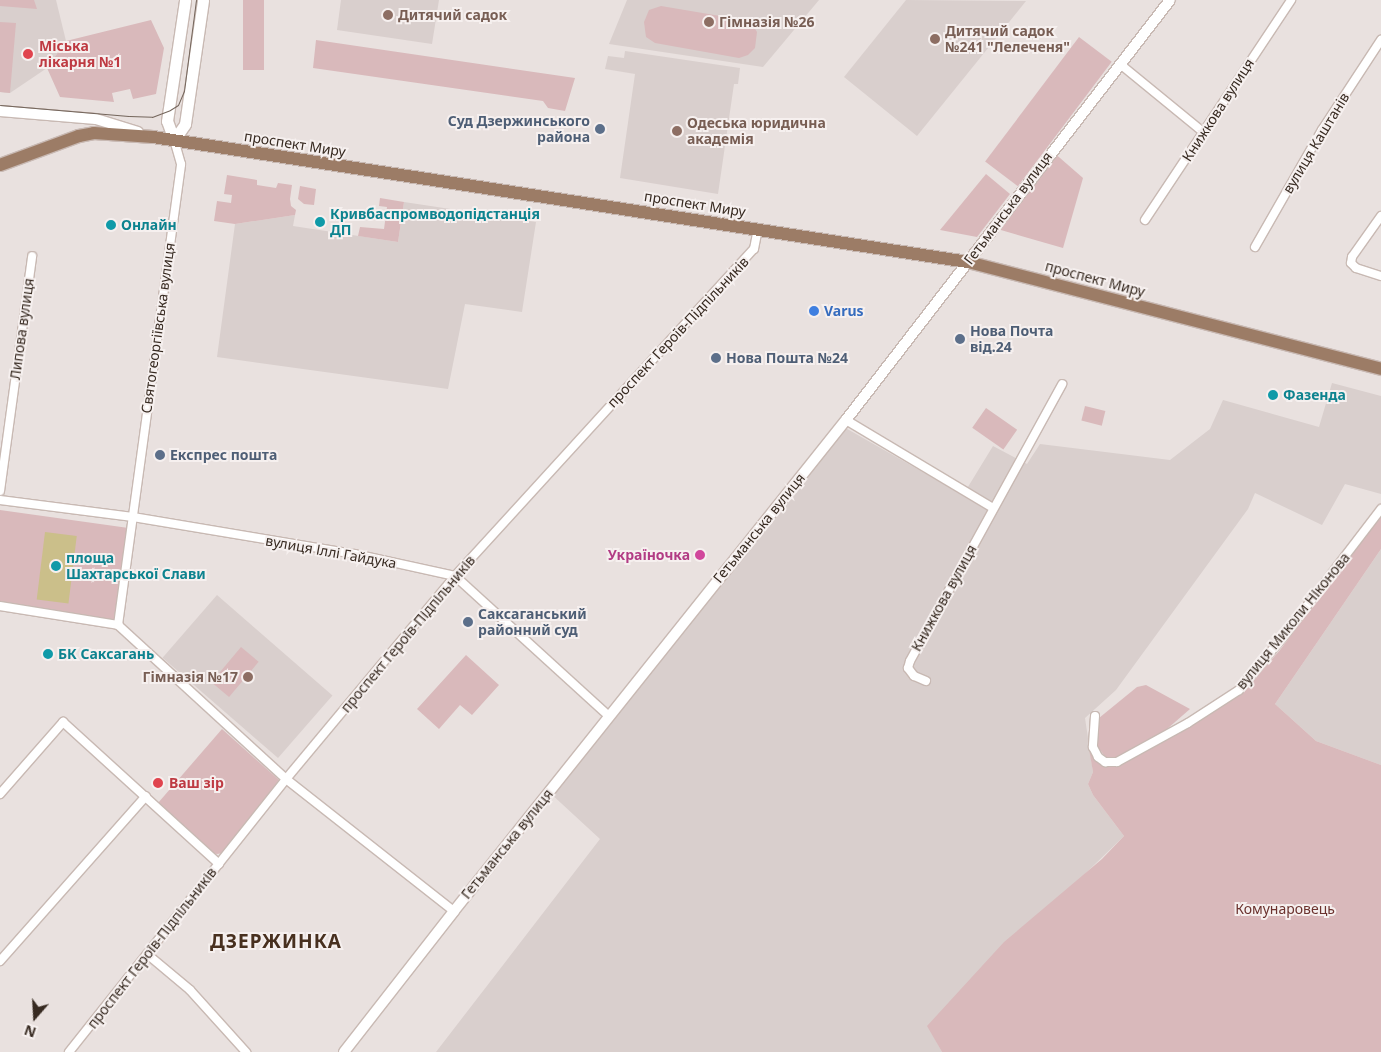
<!DOCTYPE html>
<html>
<head>
<meta charset="utf-8">
<style>
	body { margin:0 }
	#map { position:relative; width:1381px; height:1052px; overflow:hidden; background:#e9e1df; font-family:"Noto Sans",sans-serif }
	div>[style] { position:absolute }
	.built>* { inset:0; background:#d9cfcd; transform-origin:0 0 }
	.green>* { inset:0; background:#d9b9bb; transform-origin:0 0 }
	.water>* { inset:0; background:#cbbf8a; transform-origin:0 0 }
	.roads { filter:drop-shadow(1px 0 #c8b9b3) drop-shadow(-1px 0 #c8b9b3) drop-shadow(0 1px #c8b9b3) drop-shadow(0 -1px #c8b9b3) }
	.minor>* { height:8px; margin:-4px; padding:0 4px; transform-origin:4px; border-radius:4px; background:#fff }
	.tertiary>* { height:10px; margin:-5px; padding:0 5px; transform-origin:5px; border-radius:5px; background:#fff }
	.secondary>* { height:11px; margin:-5.5px; padding:0 5.5px; transform-origin:5.5px; border-radius:5.5px; background:#fff }
	.primary>* { height:12px; margin:-6px; padding:0 6px; transform-origin:6px; border-radius:6px; background:#9c7c66 }
	.tram>* { height:1px; margin:-0.5px; padding:0 0.5px; transform-origin:0.5px; border-radius:0.5px; background:#73655b }
	.dots>* { width:14px; height:14px; translate:-50% -50%; box-sizing:border-box; border:2px solid #f6f0ef; border-radius:50% }
	span { translate:-50% -50%; white-space:nowrap; text-align:center; line-height:1.15; -webkit-text-stroke:4px #f6f0ef; paint-order:stroke }
	.education-label { font-size:14px; color:#785e54; font-weight:700 }
	.left { translate:0 -50%; text-align:left }
	.right { translate:-100% -50%; text-align:right }
	.health-label { font-size:14px; color:#be3a42; font-weight:700 }
	.street-label { font-size:14px; color:#372a21 }
	.service-label { font-size:14px; color:#4e5e75; font-weight:700 }
	.culture-label { font-size:14px; color:#0d838f; font-weight:700 }
	.shop-label { font-size:14px; color:#366cbe; font-weight:700 }
	.hotel-label { font-size:14px; color:#b23c85; font-weight:700 }
	.park-label { font-size:14px; color:#6b322e }
	.district-label { font-size:19px; color:#48301f; font-weight:700; letter-spacing:1px }
	.north { position:absolute; left:10px; top:992px; width:50px; height:50px; -webkit-text-stroke:4px #f6f0ef; paint-order:stroke; rotate:199deg; font-size:14px; font-weight:700; line-height:20px; text-align:center; color:#372a21 }
	.north::after { content:''; display:block; margin:auto; width:18px; height:22px; background:#372a21; clip-path:polygon(50% 0,100% 100%,50% 72%,0 100%) }
</style>
</head>
<body>
<div id="map">
	<div class="built">
		<i style="clip-path:polygon(0 0,56px 0,66px 41px,47px 68px,10px 93px,0 92px)"></i>
		<i style="clip-path:polygon(341px 0,439px 0,432px 44px,337px 30px)"></i>
		<i style="clip-path:polygon(627px 0,819px 0,763px 67px,609px 44px)"></i>
		<i style="clip-path:polygon(906px 0,1026px 1px,917px 136px,844px 77px)"></i>
		<i style="clip-path:polygon(625px 51px,740px 68px,738px 84px,734px 84px,718px 194px,620px 178px,635px 74px,605px 69px,608px 56px,624px 58px)"></i>
		<i style="clip-path:polygon(404px 202px,536px 222px,522px 312px,465px 304px,448px 389px,217px 357px,235px 224px,295px 215px,293px 226px,398px 242px)"></i>
		<i style="clip-path:polygon(1332px 383px,1381px 396px,1381px 494px,1345px 484px,1322px 525px,1255px 493px,1248px 509px,1116px 690px,1085px 718px,1093px 772px,1088px 784px,1093px 795px,1124px 836px,928px 1026px,942px 1052px,436px 1052px,600px 839px,549px 792px,842px 426px,963px 495px,993px 446px,1027px 464px,1040px 444px,1170px 460px,1210px 429px,1223px 400px,1319px 427px)"></i>
		<i style="clip-path:polygon(1381px 549px,1381px 765px,1316px 741px,1275px 704px)"></i>
		<i style="left:217px;top:595px;width:153px;height:83px;rotate:41deg"></i>
	</div>
	<div class="green">
		<i style="clip-path:polygon(0 0,34px 0,37px 9px,0 6px)"></i>
		<i style="left:243px;top:0;width:21px;height:70px"></i>
		<i style="clip-path:polygon(661px 6px,750px 21px,757px 32px,755px 48px,748px 55px,739px 58px,655px 43px,646px 37px,644px 22px,649px 10px)"></i>
		<i style="clip-path:polygon(151px 20px,164px 48px,156px 94px,133px 99px,130px 89px,112px 93px,114px 102px,60px 97px,47px 68px,66px 41px)"></i>
		<i style="clip-path:polygon(0 22px,16px 23px,10px 93px,0 92px)"></i>
		<i style="left:1079px;top:37px;width:41px;height:156px;rotate:37deg"></i>
		<i style="clip-path:polygon(316px 40px,575px 78px,565px 111px,548px 108px,543px 101px,313px 68px)"></i>
		<i style="clip-path:polygon(1052px 151px,1083px 178px,1063px 248px,994px 228px)"></i>
		<i style="clip-path:polygon(986px 174px,1010px 194px,977px 237px,940px 230px)"></i>
		<i style="clip-path:polygon(227px 175px,257px 180px,257px 185px,276px 188px,278px 183px,292px 185px,290px 199px,291px 206px,296px 210px,295px 215px,235px 224px,214px 221px,217px 201px,231px 203px,232px 195px,224px 194px)"></i>
		<i style="clip-path:polygon(300px 186px,316px 189px,314px 205px,304px 204px,298px 199px)"></i>
		<i style="clip-path:polygon(380px 198px,404px 202px,398px 242px,358px 236px,360px 227px,384px 229px,387px 207px,379px 206px)"></i>
		<i style="left:1085px;top:406px;width:21px;height:15px;rotate:14deg"></i>
		<i style="left:986px;top:408px;width:38px;height:24px;rotate:35deg"></i>
		<i style="left:0;top:510px;width:128px;height:95px;rotate:8deg"></i>
		<i style="clip-path:polygon(1381px 516px,1381px 549px,1275px 704px,1316px 741px,1381px 765px,1381px 1052px,942px 1052px,927px 1026px,1004px 942px,1102px 859px,1124px 836px,1093px 795px,1088px 784px,1093px 772px,1089px 749px,1096px 760px,1107px 765px,1119px 765px,1242px 694px,1280px 650px)"></i>
		<i style="left:241px;top:647px;width:23px;height:46px;rotate:40deg"></i>
		<i style="clip-path:polygon(466px 655px,499px 685px,472px 715px,460px 705px,439px 729px,417px 709px)"></i>
		<i style="clip-path:polygon(1146px 685px,1190px 709px,1159px 736px,1121px 757px,1107px 759px,1097px 746px,1096px 728px,1099px 718px,1137px 687px)"></i>
		<i style="clip-path:polygon(222px 729px,279px 780px,223px 853px,217px 854px,211px 853px,158px 803px)"></i>
	</div>
	<div class="water">
		<i style="left:45px;top:532px;width:32px;height:68px;rotate:7deg"></i>
	</div>
	<div class="roads">
		<div class="minor">
			<i style="left:1120px;top:64px;width:107px;rotate:39.3deg"></i>
			<i style="left:1381px;top:216px;width:50px;rotate:125.3deg"></i>
			<i style="left:1352px;top:257px;width:6px;rotate:99deg"></i>
			<i style="left:1351px;top:263px;width:7px;rotate:45deg"></i>
			<i style="left:1356px;top:268px;width:26px;rotate:18deg"></i>
			<i style="left:1145px;top:220px;width:264px;rotate:-56.4deg"></i>
			<i style="left:1255px;top:247px;width:135px;rotate:-60.2deg"></i>
			<i style="left:1322px;top:130px;width:108px;rotate:-56.8deg"></i>
			<i style="left:846px;top:420px;width:171px;rotate:30.9deg"></i>
			<i style="left:0;top:491px;width:237px;rotate:-82.2deg"></i>
			<i style="left:0;top:500px;width:134px;rotate:7.3deg"></i>
			<i style="left:133px;top:517px;width:225px;rotate:9.5deg"></i>
			<i style="left:355px;top:554px;width:102px;rotate:12.4deg"></i>
			<i style="left:455px;top:576px;width:208px;rotate:42.3deg"></i>
			<i style="left:0;top:606px;width:120px;rotate:9.1deg"></i>
			<i style="left:118px;top:625px;width:465px;rotate:-82.2deg"></i>
			<i style="left:181px;top:164px;width:25px;rotate:-106deg"></i>
			<i style="left:118px;top:625px;width:228px;rotate:42.5deg"></i>
			<i style="left:286px;top:779px;width:214px;rotate:38.2deg"></i>
			<i style="left:926px;top:681px;width:13px;rotate:-157deg"></i>
			<i style="left:914px;top:676px;width:10px;rotate:-127deg"></i>
			<i style="left:908px;top:668px;width:7px;rotate:-74deg"></i>
			<i style="left:910px;top:661px;width:316px;rotate:-61.2deg"></i>
			<i style="left:1095px;top:716px;width:31px;rotate:94deg"></i>
			<i style="left:1093px;top:747px;width:11px;rotate:63deg"></i>
			<i style="left:1098px;top:757px;width:9px;rotate:36deg"></i>
			<i style="left:1105px;top:762px;width:12px"></i>
			<i style="left:1117px;top:762px;width:81px;rotate:-28.8deg"></i>
			<i style="left:1188px;top:723px;width:61px;rotate:-32.9deg"></i>
			<i style="left:1239px;top:690px;width:75px;rotate:-50.4deg"></i>
			<i style="left:1287px;top:632px;width:155px;rotate:-52.6deg"></i>
			<i style="left:0;top:794px;width:96px;rotate:-48.8deg"></i>
			<i style="left:63px;top:722px;width:211px;rotate:42.3deg"></i>
			<i style="left:147px;top:954px;width:56px;rotate:39.9deg"></i>
			<i style="left:190px;top:990px;width:84px;rotate:47.9deg"></i>
			<i style="left:0;top:961px;width:220px;rotate:-48.5deg"></i>
			<i style="left:69px;top:1052px;width:349px;rotate:-51.5deg"></i>
			<i style="left:286px;top:779px;width:264px;rotate:-50.2deg"></i>
			<i style="left:455px;top:576px;width:443px;rotate:-47.6deg"></i>
			<i style="left:754px;top:249px;width:20px;rotate:-79deg"></i>
		</div>
		<div class="tertiary">
			<i style="left:0;top:111px;width:96px;rotate:4.8deg"></i>
			<i style="left:96px;top:119px;width:44px;rotate:17.2deg"></i>
			<i style="left:344px;top:1052px;width:179px;rotate:-52deg"></i>
			<i style="left:454px;top:911px;width:628px;rotate:-51.4deg"></i>
			<i style="left:846px;top:420px;width:530px;rotate:-52.35deg"></i>
		</div>
		<div class="secondary">
			<i style="left:174px;top:140px;width:19px;rotate:-55deg"></i>
			<i style="left:185px;top:124px;width:125px;rotate:-81.7deg"></i>
			<i style="left:174px;top:140px;width:20px;rotate:-110deg"></i>
			<i style="left:167px;top:121px;width:122px;rotate:-81.5deg"></i>
		</div>
		<div class="primary">
			<i style="left:0;top:165px;width:84px;rotate:-20.2deg"></i>
			<i style="left:79px;top:136px;width:15px;rotate:-11deg"></i>
			<i style="left:94px;top:133px;width:59px;rotate:3.9deg"></i>
			<i style="left:153px;top:137px;width:825px;rotate:8.72deg"></i>
			<i style="left:968px;top:262px;width:427px;rotate:14.5deg"></i>
		</div>
	</div>
	<div class="tram">
		<i style="left:0;top:105px;width:129px;rotate:4.9deg"></i>
		<i style="left:129px;top:116px;width:23px;rotate:2deg"></i>
		<i style="left:152px;top:117px;width:19px;rotate:-21deg"></i>
		<i style="left:170px;top:110px;width:9px;rotate:-32deg"></i>
		<i style="left:178px;top:105px;width:15px;rotate:-67deg"></i>
		<i style="left:184px;top:91px;width:92px;rotate:-82.5deg"></i>
	</div>
	<div class="dots">
		<i style="left:388px;top:15px;background:#8d6e63"></i>
		<i style="left:709px;top:22px;background:#8d6e63"></i>
		<i style="left:935px;top:39px;background:#8d6e63"></i>
		<i style="left:28px;top:54px;background:#e0444e"></i>
		<i style="left:600px;top:129px;background:#5c6f8a"></i>
		<i style="left:677px;top:131px;background:#8d6e63"></i>
		<i style="left:320px;top:222px;background:#0f9aa8"></i>
		<i style="left:111px;top:225px;background:#0f9aa8"></i>
		<i style="left:814px;top:311px;background:#3f7fe0"></i>
		<i style="left:960px;top:339px;background:#5c6f8a"></i>
		<i style="left:716px;top:358px;background:#5c6f8a"></i>
		<i style="left:1273px;top:395px;background:#0f9aa8"></i>
		<i style="left:160px;top:455px;background:#5c6f8a"></i>
		<i style="left:700px;top:555px;background:#d1479c"></i>
		<i style="left:56px;top:566px;background:#0f9aa8"></i>
		<i style="left:468px;top:622px;background:#5c6f8a"></i>
		<i style="left:48px;top:654px;background:#0f9aa8"></i>
		<i style="left:248px;top:677px;background:#8d6e63"></i>
		<i style="left:158px;top:783px;background:#e0444e"></i>
	</div>
	<div class="education-label">
		<span class="left" style="left:398px;top:15px">Дитячий садок</span>
		<span class="left" style="left:719px;top:22px">Гімназія №26</span>
		<span class="left" style="left:945px;top:39px">Дитячий садок<br>№241 "Лелеченя"</span>
		<span class="left" style="left:687px;top:131px">Одеська юридична<br>академія</span>
		<span class="right" style="left:238px;top:677px">Гімназія №17</span>
	</div>
	<div class="health-label">
		<span class="left" style="left:39px;top:54px">Міська<br>лікарня №1</span>
		<span class="left" style="left:169px;top:783px">Ваш зір</span>
	</div>
	<div class="street-label">
		<span style="left:1218px;top:110px;rotate:-57deg">Книжкова вулиця</span>
		<span style="left:1316px;top:143px;rotate:-59deg">вулиця Каштанів</span>
		<span style="left:295px;top:144px;rotate:9deg">проспект Миру</span>
		<span style="left:695px;top:204px;rotate:9deg">проспект Миру</span>
		<span style="left:1008px;top:208px;rotate:-53deg">Гетьманська вулиця</span>
		<span style="left:1095px;top:279px;rotate:15deg">проспект Миру</span>
		<span style="left:158px;top:328px;rotate:-82deg">Святогеоргіївська вулиця</span>
		<span style="left:22px;top:329px;rotate:-82deg">Липова вулиця</span>
		<span style="left:678px;top:332px;rotate:-47deg">проспект Героїв-Підпільників</span>
		<span style="left:759px;top:528px;rotate:-51deg">Гетьманська вулиця</span>
		<span style="left:331px;top:552px;rotate:10deg">вулиця Іллі Гайдука</span>
		<span style="left:944px;top:598px;rotate:-61deg">Книжкова вулиця</span>
		<span style="left:1293px;top:621px;rotate:-51deg">вулиця Миколи Ніконова</span>
		<span style="left:408px;top:634px;rotate:-50deg">проспект Героїв-Підпільників</span>
		<span style="left:507px;top:844px;rotate:-51deg">Гетьманська вулиця</span>
		<span style="left:152px;top:948px;rotate:-52deg">проспект Героїв-Підпільників</span>
	</div>
	<div class="service-label">
		<span class="right" style="left:590px;top:129px">Суд Дзержинського<br>района</span>
		<span class="left" style="left:970px;top:339px">Нова Почта<br>від.24</span>
		<span class="left" style="left:726px;top:358px">Нова Пошта №24</span>
		<span class="left" style="left:170px;top:455px">Експрес пошта</span>
		<span class="left" style="left:478px;top:622px">Саксаганський<br>районний суд</span>
	</div>
	<div class="culture-label">
		<span class="left" style="left:330px;top:222px">Кривбаспромводопідстанція<br>ДП</span>
		<span class="left" style="left:121px;top:225px">Онлайн</span>
		<span class="left" style="left:1283px;top:395px">Фазенда</span>
		<span class="left" style="left:66px;top:566px">площа<br>Шахтарської Слави</span>
		<span class="left" style="left:58px;top:654px">БК Саксагань</span>
	</div>
	<div class="shop-label">
		<span class="left" style="left:824px;top:311px">Varus</span>
	</div>
	<div class="hotel-label">
		<span class="right" style="left:690px;top:555px">Україночка</span>
	</div>
	<div class="park-label">
		<span style="left:1285px;top:909px">Комунаровець</span>
	</div>
	<div class="district-label">
		<span style="left:276px;top:942px">ДЗЕРЖИНКА</span>
	</div>
	<div class="north">N</div>
</div>
</body>
</html>
